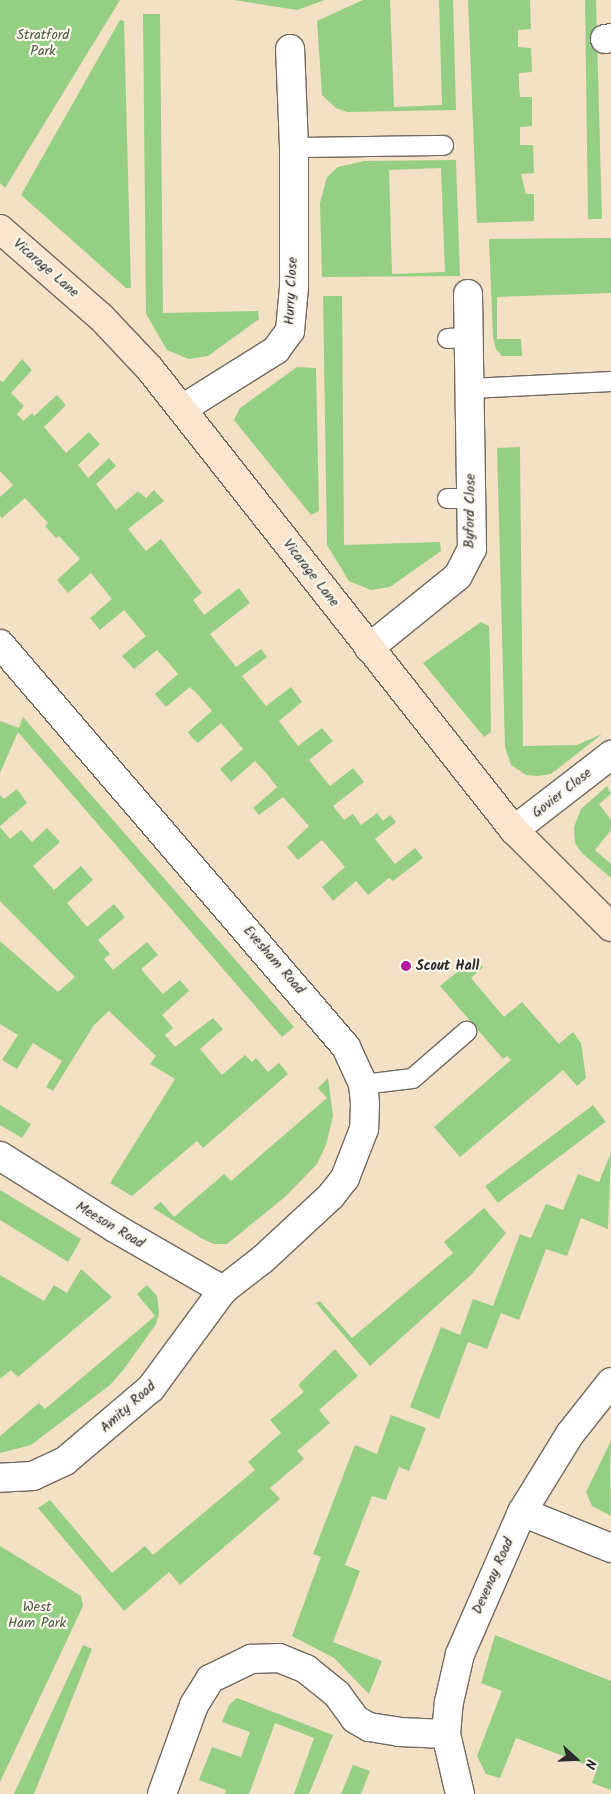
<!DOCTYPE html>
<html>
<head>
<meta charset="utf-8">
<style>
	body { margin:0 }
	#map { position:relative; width:611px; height:1794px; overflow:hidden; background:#f4e0c5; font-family:Kalam,sans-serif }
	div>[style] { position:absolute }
	.green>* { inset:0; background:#94cf84; transform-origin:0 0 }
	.roads { filter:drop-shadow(1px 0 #716a61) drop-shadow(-1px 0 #716a61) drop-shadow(0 1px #716a61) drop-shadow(0 -1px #716a61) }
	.lane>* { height:19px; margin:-9.5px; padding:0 9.5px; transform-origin:9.5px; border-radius:9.5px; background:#fff }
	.street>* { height:28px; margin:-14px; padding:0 14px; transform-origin:14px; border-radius:14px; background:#fff }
	.secondary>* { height:28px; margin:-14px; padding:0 14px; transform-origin:14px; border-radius:14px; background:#fbe5cf }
	.dots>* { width:14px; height:14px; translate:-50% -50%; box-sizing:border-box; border:2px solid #fbf7ec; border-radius:50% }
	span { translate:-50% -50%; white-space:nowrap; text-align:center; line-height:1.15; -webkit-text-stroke:4.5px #fbf7ec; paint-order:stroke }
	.park-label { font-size:14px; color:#4a5c46 }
	.street-label { font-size:14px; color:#2b2b2b }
	.poi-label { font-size:14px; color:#2b2b2b; font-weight:700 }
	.left { translate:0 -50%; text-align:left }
	.north { position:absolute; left:551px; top:1734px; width:50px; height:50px; -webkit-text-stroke:4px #fbf7ec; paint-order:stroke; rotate:110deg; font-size:14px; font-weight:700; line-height:20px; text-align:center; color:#2b2b2b }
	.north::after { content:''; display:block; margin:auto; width:18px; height:22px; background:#2b2b2b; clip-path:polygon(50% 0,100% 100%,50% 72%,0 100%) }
</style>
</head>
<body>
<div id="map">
	<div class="green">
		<i style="clip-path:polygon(0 0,120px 0,5px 188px,0 183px)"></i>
		<i style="clip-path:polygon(234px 0,325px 0,297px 10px)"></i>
		<i style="clip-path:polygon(363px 0,390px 0,394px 107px,442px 105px,439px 0,453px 0,456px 110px,347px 112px,336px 108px,322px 95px,317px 21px)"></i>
		<i style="clip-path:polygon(468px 0,530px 0,531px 29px,518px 30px,518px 47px,531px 48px,532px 72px,519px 73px,519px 85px,520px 97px,532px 97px,532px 126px,520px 127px,520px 145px,533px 145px,534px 173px,521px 174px,526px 194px,534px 194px,534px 221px,477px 223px)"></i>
		<i style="clip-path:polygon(585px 0,596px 0,602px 219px,588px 219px)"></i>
		<i style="clip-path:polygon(143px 14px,160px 14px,163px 313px,258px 311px,259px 319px,208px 356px,189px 359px,167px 350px,146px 314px)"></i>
		<i style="clip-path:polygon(120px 20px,124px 21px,131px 288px,126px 288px,21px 195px)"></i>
		<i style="clip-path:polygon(evenodd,456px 160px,460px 276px,322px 277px,320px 203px,327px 177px,338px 167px,364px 161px,456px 160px,441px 168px,445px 272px,392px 274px,389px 170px,441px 168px)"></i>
		<i style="clip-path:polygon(611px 238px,611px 293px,497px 297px,497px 339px,521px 339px,522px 356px,502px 356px,496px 349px,493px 337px,489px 239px)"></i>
		<i style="clip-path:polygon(323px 296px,342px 296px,344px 545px,440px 542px,441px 551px,390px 587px,371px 590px,349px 581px,327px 545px)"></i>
		<i style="clip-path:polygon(22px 359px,32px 370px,11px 393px,24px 406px,17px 414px,23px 421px,32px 413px,34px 416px,57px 395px,66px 405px,44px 427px,66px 453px,89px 432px,96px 440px,100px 444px,78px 465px,88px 478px,109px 458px,116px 466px,96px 484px,116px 510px,138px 491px,146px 498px,154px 490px,164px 501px,128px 529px,146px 551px,161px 539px,202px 593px,193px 600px,204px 615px,239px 588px,250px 603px,210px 634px,236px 667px,261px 649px,267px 657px,242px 676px,266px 706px,291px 687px,302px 702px,279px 721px,298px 746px,322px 728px,333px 741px,309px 760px,330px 786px,353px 768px,364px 782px,333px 806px,344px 820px,353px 814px,361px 825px,377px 813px,383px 821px,390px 815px,396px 822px,375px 839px,395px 864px,415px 848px,423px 858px,393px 881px,389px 878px,368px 895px,356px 881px,333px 901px,322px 887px,345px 867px,322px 840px,298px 860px,287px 847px,309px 826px,283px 797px,259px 815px,253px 808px,277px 787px,267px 774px,255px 761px,231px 782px,220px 769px,243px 749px,221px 723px,198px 743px,193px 739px,188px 732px,212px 711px,200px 697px,190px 687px,166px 707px,155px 694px,178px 674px,168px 662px,157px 650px,134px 669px,122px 656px,146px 636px,124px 610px,100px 630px,90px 618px,112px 599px,91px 573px,68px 593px,57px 580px,80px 559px,59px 536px,56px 538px,45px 526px,48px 523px,25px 498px,2px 518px,0 516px,0 497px,13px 485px,0 471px,0 380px,3px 382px)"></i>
		<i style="clip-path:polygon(297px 367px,316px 368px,319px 511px,311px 515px,234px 420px,240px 408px)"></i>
		<i style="clip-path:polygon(520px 447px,523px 746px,577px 745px,602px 734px,551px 774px,538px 776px,526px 775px,511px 765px,505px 747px,497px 448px)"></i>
		<i style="clip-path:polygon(481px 622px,489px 626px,490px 655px,491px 732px,484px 737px,423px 663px)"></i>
		<i style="clip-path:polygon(23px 717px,294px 1027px,282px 1037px,18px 732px,0 773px,0 721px,19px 728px)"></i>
		<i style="clip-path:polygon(607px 786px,611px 794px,599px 804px,611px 820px,611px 830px,595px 850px,611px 864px,611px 878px,582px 853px,575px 843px,574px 827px,581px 809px)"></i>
		<i style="clip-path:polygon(17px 789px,27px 803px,0 826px,0 795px,4px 799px)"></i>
		<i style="clip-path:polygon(0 827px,10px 839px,21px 830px,32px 842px,47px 828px,60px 842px,33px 866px,54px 890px,81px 866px,93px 880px,67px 903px,87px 927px,114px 904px,125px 917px,98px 940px,110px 954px,104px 959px,113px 970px,147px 942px,158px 955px,141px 969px,152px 982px,163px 994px,180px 980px,189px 991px,162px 1015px,173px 1028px,165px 1035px,175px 1047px,213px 1018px,223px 1029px,200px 1049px,222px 1075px,245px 1055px,252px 1062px,256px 1058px,268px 1072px,279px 1063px,288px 1074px,203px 1148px,197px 1141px,132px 1196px,110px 1183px,175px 1079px,150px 1064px,156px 1056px,109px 1011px,94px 1025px,53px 1091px,46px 1087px,62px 1061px,33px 1043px,17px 1069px,2px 1060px,18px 1035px,0 1024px,0 941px,58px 992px,75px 977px,0 901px)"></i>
		<i style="clip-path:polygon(474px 958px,483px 967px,471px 978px,504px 1017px,522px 1002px,559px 1044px,573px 1032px,581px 1043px,586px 1078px,577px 1086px,563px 1070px,460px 1157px,434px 1127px,511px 1060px,507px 1056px,503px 1059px,440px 986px)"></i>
		<i style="clip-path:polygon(328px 1078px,333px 1116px,326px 1145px,317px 1164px,285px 1197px,227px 1244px,214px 1244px,201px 1238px,153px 1208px,161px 1202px,174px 1217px,224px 1174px,231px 1181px,327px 1098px,318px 1088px)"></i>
		<i style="clip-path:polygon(0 1105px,31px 1124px,22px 1138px,0 1125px)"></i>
		<i style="left:593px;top:1105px;width:21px;height:135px;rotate:53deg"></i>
		<i style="clip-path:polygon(611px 1153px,608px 1229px,581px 1218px,567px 1256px,546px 1249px,519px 1320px,501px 1313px,487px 1349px,468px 1342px,439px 1419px,410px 1407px,441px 1327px,460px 1335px,473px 1299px,493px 1306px,520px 1234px,531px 1238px,546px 1204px,563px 1210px,578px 1174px,599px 1182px)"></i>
		<i style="clip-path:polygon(0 1190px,81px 1239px,68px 1262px,0 1220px)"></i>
		<i style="clip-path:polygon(484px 1208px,506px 1233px,472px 1274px,370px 1366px,316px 1303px,320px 1301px,352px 1338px,453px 1253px,444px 1242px)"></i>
		<i style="clip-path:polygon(81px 1269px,112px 1297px,18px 1377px,11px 1370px,0 1379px,0 1275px,44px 1301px,54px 1285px,67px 1293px)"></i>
		<i style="clip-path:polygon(147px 1285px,157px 1296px,159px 1313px,156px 1324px,124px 1369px,110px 1385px,31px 1445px,0 1453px,0 1436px,39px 1403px,45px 1409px,155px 1316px,137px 1294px)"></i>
		<i style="clip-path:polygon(335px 1349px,358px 1376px,319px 1410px,330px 1423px,297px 1451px,304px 1459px,270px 1488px,280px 1499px,180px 1585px,169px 1572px,124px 1611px,38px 1508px,50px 1500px,112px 1573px,145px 1546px,153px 1555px,255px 1470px,248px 1462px,281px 1433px,270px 1420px,304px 1392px,298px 1385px)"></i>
		<i style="clip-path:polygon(391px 1415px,426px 1428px,409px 1471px,399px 1467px,386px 1500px,372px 1496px,345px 1565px,360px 1571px,333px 1642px,382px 1661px,369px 1694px,334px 1658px,292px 1636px,321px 1557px,313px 1554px,355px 1445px,377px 1454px)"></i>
		<i style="clip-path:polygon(611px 1441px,610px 1473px,611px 1516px,592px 1506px,586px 1492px)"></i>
		<i style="clip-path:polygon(0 1546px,81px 1596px,83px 1606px,0 1782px)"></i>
		<i style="clip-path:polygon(495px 1635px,611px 1681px,611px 1790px,592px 1783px,597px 1769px,516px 1738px,500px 1778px,486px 1774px,477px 1756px,502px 1691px,481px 1683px)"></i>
		<i style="clip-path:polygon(83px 1645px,92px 1649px,34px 1794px,14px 1794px)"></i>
		<i style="clip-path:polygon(237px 1698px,333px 1735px,309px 1794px,294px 1794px,314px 1738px,275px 1723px,249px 1794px,225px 1794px,226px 1790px,199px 1780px,212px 1747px,241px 1757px,250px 1732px,222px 1722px,229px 1705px)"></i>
		<i style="clip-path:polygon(353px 1765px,370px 1771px,361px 1794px,341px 1794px)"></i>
	</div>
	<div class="roads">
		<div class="lane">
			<i style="left:294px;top:147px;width:149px;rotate:-0.8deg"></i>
			<i style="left:447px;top:338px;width:22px;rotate:-3deg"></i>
			<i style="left:470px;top:388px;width:141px;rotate:-2.8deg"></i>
			<i style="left:447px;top:498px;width:25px"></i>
			<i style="left:363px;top:1084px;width:49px;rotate:-7deg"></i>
			<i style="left:412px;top:1078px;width:72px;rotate:-41deg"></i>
		</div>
		<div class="street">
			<i style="left:605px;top:39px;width:6px;rotate:-9deg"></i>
			<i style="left:182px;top:409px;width:111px;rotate:-32.1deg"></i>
			<i style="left:276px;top:350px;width:24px;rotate:-54deg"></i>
			<i style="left:290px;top:331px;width:44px;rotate:-84.8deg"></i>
			<i style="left:294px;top:287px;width:140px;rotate:-90deg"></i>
			<i style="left:294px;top:147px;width:98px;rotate:-92.3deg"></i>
			<i style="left:0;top:644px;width:531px;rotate:49.35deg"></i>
			<i style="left:346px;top:1047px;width:41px;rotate:65.3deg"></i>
			<i style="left:363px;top:1084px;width:20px;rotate:84deg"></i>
			<i style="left:365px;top:1104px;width:25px;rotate:92deg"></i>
			<i style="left:364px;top:1129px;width:53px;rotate:111.2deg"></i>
			<i style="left:345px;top:1178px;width:23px;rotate:128deg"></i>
			<i style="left:331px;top:1196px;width:93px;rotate:137.2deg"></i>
			<i style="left:263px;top:1259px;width:51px;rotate:142.2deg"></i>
			<i style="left:223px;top:1290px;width:122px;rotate:126.3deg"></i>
			<i style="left:151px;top:1388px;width:113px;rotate:139.7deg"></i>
			<i style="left:65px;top:1461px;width:35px;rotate:155deg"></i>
			<i style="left:33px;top:1476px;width:33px;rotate:177deg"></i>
			<i style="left:369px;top:648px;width:114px;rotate:-39deg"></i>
			<i style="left:458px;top:576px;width:30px;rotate:-63deg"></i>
			<i style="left:472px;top:549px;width:255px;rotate:-90.9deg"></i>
			<i style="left:514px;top:830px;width:123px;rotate:-37.7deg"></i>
			<i style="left:0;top:1156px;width:136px;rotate:32.1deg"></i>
			<i style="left:115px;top:1228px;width:125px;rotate:29.9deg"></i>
			<i style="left:522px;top:1512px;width:96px;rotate:22deg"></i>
			<i style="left:162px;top:1794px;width:95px;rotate:-70.2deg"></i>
			<i style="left:194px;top:1705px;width:31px;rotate:-58deg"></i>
			<i style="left:210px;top:1679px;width:46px;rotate:-26deg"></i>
			<i style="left:251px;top:1659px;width:28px;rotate:-2deg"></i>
			<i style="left:279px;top:1658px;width:29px;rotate:22deg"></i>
			<i style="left:306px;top:1669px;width:40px;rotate:39deg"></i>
			<i style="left:337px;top:1694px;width:31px;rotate:54deg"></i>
			<i style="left:355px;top:1719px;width:16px;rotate:30deg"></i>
			<i style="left:369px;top:1727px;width:30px;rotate:9deg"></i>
			<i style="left:399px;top:1732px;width:47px;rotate:2.4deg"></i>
			<i style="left:460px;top:1794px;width:62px;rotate:-103.1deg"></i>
			<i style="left:446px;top:1734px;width:32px;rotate:-85deg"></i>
			<i style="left:449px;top:1702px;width:49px;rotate:-77.1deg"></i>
			<i style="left:460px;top:1654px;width:155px;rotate:-66.4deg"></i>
			<i style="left:522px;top:1512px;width:92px;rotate:-58.4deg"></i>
			<i style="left:570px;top:1434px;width:66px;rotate:-51.7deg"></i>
		</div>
		<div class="secondary">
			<i style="left:0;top:229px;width:134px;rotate:41.1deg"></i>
			<i style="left:101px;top:317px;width:71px;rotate:46.7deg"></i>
			<i style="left:150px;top:369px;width:587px;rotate:51.71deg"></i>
			<i style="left:514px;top:830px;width:137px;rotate:45deg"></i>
		</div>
	</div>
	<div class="dots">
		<i style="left:406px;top:966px;background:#b5179e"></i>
	</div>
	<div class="park-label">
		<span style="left:43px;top:43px">Stratford<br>Park</span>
		<span style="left:37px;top:1615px">West<br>Ham Park</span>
	</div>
	<div class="street-label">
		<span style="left:46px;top:268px;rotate:41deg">Vicarage Lane</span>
		<span style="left:291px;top:291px;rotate:-87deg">Hurry Close</span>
		<span style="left:470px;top:511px;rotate:-89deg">Byford Close</span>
		<span style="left:311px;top:573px;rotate:52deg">Vicarage Lane</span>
		<span style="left:562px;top:793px;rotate:-38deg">Govier Close</span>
		<span style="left:274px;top:960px;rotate:49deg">Evesham Road</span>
		<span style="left:110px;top:1225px;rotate:31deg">Meeson Road</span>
		<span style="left:128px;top:1407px;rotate:-42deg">Amity Road</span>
		<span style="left:493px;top:1576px;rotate:-66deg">Devenay Road</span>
	</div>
	<div class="poi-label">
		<span class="left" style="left:416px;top:966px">Scout Hall</span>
	</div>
	<div class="north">N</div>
</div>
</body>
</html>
